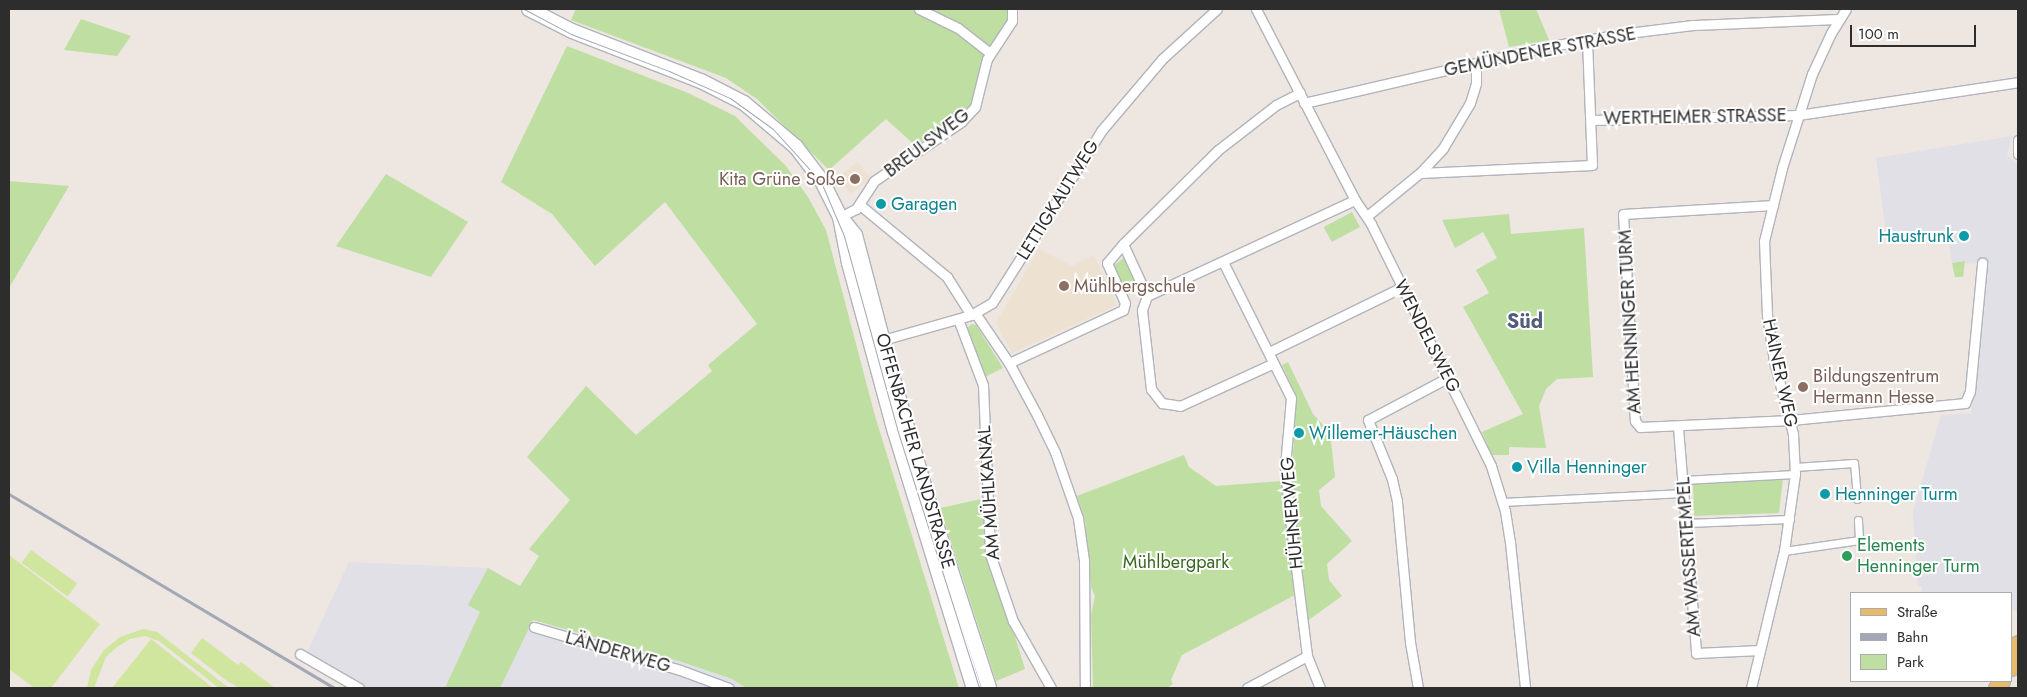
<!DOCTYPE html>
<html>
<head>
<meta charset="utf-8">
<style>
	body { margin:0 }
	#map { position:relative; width:2027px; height:697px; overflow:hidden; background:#ede6e1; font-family:Jost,sans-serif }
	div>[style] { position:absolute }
	.industrial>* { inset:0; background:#e1e0e7 }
	.education>* { inset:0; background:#ede1d2; transform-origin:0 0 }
	.green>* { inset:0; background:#bedfa1; transform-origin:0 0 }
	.pitch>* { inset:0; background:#d0e69e; transform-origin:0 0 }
	.roads { filter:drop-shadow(1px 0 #b1b4bc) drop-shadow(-1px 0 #b1b4bc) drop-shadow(0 1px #b1b4bc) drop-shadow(0 -1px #b1b4bc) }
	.pedestrian>* { height:7px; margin:-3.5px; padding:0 3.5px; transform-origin:3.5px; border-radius:3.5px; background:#fff }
	.minor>* { height:9px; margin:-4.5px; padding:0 4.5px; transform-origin:4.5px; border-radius:4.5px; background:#fff }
	.secondary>* { height:14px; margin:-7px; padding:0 7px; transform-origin:7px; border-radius:7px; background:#fff }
	.primary>* { height:15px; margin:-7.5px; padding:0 7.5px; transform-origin:7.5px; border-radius:7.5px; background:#e8bb6b }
	.tram>* { height:1px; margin:-0.5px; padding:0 0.5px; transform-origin:0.5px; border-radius:0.5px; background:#a3a8b6 }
	.rail>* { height:2.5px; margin:-1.25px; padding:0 1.25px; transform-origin:1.25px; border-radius:1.25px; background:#a3a8b6 }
	.dots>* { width:14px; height:14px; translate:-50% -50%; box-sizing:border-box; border:2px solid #fff; border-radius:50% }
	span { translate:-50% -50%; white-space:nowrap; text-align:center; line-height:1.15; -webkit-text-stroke:4px #fff; paint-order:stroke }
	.street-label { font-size:18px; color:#2d2d2d }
	.education-label { font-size:18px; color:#785e54 }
	.right { translate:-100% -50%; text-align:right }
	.left { translate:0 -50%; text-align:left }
	.culture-label { font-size:18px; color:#0d838f }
	.leisure-label { font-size:18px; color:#27864d }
	.park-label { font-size:18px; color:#386620 }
	.quarter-label { font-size:20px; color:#505d7b; font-weight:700 }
	.frame { position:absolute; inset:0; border:10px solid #2d2d2d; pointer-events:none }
	.legend { position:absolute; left:1850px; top:592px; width:162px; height:90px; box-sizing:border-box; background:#fff; border:1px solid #ababab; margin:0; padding:6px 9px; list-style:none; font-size:15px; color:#2d2d2d }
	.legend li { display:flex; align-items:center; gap:10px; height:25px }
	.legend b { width:25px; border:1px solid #ababab }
	.scale { position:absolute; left:1850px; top:25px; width:126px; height:22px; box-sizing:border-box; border:2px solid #2d2d2d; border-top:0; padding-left:6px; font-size:15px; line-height:18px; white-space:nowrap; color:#2d2d2d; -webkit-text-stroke:4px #fff; paint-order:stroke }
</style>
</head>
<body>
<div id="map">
	<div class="industrial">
		<i style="clip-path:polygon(2012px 136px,2007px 156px,2018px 164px,2018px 612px,2011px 609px,2011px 593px,1922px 593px,1922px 586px,1918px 586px,1913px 512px,1941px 415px,1971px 413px,1987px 264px,1952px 263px,1947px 229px,1887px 239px,1876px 158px)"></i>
		<i style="clip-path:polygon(349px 562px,488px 568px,520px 587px,508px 614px,679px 661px,732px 679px,746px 688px,350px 688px,303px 661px)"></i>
	</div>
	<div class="education">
		<i style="left:858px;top:162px;width:21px;height:25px;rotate:53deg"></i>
		<i style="clip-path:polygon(1039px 249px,1072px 266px,1094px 255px,1117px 305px,1012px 353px,996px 323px)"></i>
	</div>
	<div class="green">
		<i style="clip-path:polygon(576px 9px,1007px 9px,1010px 16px,986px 54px,975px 101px,958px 119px,918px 148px,886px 119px,829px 170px,757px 99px,726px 78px,571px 20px)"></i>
		<i style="clip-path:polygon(1499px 9px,1536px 9px,1549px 40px,1509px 47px)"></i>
		<i style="clip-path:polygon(81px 19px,131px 36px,117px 56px,64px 50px)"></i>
		<i style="clip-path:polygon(567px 46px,688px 93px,735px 116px,786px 166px,808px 197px,826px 230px,875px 416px,959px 688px,746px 688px,732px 679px,679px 661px,533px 620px,500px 688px,445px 688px,480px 612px,468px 605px,488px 568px,520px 586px,539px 556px,529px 549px,570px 500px,527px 457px,586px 386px,636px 435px,712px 371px,708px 365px,757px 324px,665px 202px,595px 266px,552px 214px,501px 182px)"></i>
		<i style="clip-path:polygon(386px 174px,468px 222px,431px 277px,336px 246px)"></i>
		<i style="clip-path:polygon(9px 181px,69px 186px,9px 288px)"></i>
		<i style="left:1352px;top:212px;width:17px;height:32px;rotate:62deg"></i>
		<i style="clip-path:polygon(1509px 214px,1511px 234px,1584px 228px,1593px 377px,1557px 379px,1546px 389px,1539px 406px,1546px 448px,1509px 447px,1509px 455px,1492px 455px,1482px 432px,1523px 414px,1463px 307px,1489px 293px,1476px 270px,1497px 258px,1483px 232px,1455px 248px,1442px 220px)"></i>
		<i style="clip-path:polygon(1125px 257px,1136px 284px,1132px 285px,1135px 292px,1126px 295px,1112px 267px)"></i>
		<i style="clip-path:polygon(1965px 261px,1963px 277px,1955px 277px,1952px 263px)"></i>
		<i style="clip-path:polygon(971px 324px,976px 325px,1003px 368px,985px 377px,966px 330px)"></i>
		<i style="clip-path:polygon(1288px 362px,1313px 414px,1330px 432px,1335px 477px,1319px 490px,1321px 506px,1352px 541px,1327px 564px,1329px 580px,1342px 596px,1307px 621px,1292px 476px,1296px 395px,1282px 365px)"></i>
		<i style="clip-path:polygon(1184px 455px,1189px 467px,1216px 486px,1283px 481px,1295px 595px,1182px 655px,1171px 680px,1173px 684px,1167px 688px,1093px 688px,1091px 615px,1095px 596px,1091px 587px,1085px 520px,1077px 496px)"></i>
		<i style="clip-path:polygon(1783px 478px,1779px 513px,1694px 516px,1693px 484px)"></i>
		<i style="clip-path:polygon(986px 498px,990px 556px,1025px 669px,996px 681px,940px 508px)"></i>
	</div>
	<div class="pitch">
		<i style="left:31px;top:550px;width:57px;height:16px;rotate:36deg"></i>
		<i style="clip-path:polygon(9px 555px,100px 624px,51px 688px,34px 688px,9px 669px)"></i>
		<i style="clip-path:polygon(143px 629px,157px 632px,229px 688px,219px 688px,159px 641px,145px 636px,130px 639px,117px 647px,106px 657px,94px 688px,87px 688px,91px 670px,104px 650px,120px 637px)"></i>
		<i style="clip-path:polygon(202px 638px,238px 665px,241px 662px,275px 688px,240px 688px,227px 681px,191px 653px)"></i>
		<i style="clip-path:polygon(151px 639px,213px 688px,112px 688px)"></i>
	</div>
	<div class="roads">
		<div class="pedestrian">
			<i style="left:1795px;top:467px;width:59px;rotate:-3.9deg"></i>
			<i style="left:1854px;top:463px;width:36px;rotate:85deg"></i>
			<i style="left:1683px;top:480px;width:112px;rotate:-3.1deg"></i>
			<i style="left:1502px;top:502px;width:182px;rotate:-2.8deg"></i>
			<i style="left:1687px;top:523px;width:103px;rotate:-2.2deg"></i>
			<i style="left:1784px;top:551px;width:76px;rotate:-8.3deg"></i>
			<i style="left:1859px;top:540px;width:20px;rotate:-93deg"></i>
		</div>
		<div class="minor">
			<i style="left:919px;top:9px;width:43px;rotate:26deg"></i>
			<i style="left:958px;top:28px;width:41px;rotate:38deg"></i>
			<i style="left:1256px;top:9px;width:215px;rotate:62.6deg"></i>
			<i style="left:1355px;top:200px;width:29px;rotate:56deg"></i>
			<i style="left:1371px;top:224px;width:270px;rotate:63.6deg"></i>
			<i style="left:1491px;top:466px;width:47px;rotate:72.7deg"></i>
			<i style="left:1505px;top:511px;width:31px;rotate:81deg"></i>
			<i style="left:1510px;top:542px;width:147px;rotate:84.1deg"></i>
			<i style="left:1304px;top:103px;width:247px;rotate:-13.1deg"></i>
			<i style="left:1545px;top:47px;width:84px;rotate:-9.6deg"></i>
			<i style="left:1628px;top:33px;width:65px;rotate:-7deg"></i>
			<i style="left:1693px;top:25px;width:146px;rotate:-2.4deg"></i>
			<i style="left:1592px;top:120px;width:206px;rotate:-1.4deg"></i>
			<i style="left:1798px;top:115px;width:222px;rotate:-8.5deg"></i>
			<i style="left:2018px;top:140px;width:14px;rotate:90deg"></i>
			<i style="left:1420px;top:173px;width:172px;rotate:-2.7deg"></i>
			<i style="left:1592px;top:165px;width:126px;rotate:-92.3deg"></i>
			<i style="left:860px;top:205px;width:113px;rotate:39.6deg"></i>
			<i style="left:947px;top:277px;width:45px;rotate:57.7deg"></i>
			<i style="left:1773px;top:205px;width:150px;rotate:176.6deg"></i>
			<i style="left:1623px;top:214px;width:207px;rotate:86.7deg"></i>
			<i style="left:1635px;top:421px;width:8px;rotate:50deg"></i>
			<i style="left:1640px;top:427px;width:151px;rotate:-2.7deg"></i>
			<i style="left:1791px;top:420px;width:175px;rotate:-5.6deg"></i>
			<i style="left:1965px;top:403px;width:13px;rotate:-67deg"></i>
			<i style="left:1970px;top:391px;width:129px;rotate:-84.6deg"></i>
			<i style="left:1367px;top:216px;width:68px;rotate:-39.1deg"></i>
			<i style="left:1420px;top:173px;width:34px;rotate:-47deg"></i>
			<i style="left:1443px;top:148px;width:52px;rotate:-59deg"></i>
			<i style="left:1470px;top:103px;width:21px;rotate:-73deg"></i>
			<i style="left:1476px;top:83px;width:19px;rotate:-90deg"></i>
			<i style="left:840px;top:217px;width:18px;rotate:-27deg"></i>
			<i style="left:856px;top:209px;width:33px;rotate:-57deg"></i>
			<i style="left:874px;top:181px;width:105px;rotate:-34.1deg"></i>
			<i style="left:961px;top:122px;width:21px;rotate:-47deg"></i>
			<i style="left:975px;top:107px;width:49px;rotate:-76deg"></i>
			<i style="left:987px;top:59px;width:45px;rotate:-56.7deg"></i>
			<i style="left:1012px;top:21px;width:12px;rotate:-90deg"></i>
			<i style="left:1223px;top:262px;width:152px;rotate:63.4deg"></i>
			<i style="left:1291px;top:398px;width:68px;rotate:95deg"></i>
			<i style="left:1285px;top:466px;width:37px;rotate:85deg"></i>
			<i style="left:1288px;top:503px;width:154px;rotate:82.9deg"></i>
			<i style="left:1307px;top:656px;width:35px;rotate:68deg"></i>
			<i style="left:1147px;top:296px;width:57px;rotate:-114.8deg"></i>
			<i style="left:1123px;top:244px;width:134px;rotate:-44.7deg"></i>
			<i style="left:1218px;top:150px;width:73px;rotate:-37.8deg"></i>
			<i style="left:1276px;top:105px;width:27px;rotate:-27deg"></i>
			<i style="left:1147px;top:296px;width:15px;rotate:110deg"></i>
			<i style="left:1142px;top:310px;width:80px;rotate:83.5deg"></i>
			<i style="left:1151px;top:389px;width:18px;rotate:52deg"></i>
			<i style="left:1162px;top:403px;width:18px;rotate:9deg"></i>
			<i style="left:1180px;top:406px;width:103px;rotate:-24.6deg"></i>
			<i style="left:1147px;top:296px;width:229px;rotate:-24.8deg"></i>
			<i style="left:975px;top:313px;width:60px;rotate:55.8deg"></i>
			<i style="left:1009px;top:363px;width:59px;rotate:61.7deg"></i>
			<i style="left:1037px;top:415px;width:41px;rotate:64.1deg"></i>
			<i style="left:1055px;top:452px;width:70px;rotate:70.8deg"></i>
			<i style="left:1078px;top:518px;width:42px;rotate:81.9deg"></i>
			<i style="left:1084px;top:560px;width:128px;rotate:89.6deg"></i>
			<i style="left:958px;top:319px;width:71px;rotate:69.3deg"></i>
			<i style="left:983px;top:385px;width:169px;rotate:87.6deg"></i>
			<i style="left:990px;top:554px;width:71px;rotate:71.1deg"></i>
			<i style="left:1013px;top:621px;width:77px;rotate:60.4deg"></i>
			<i style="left:879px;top:341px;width:96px;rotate:-15.8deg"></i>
			<i style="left:971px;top:315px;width:24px;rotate:-30deg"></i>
			<i style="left:992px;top:303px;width:204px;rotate:-57.6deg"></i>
			<i style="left:1101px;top:131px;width:94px;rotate:-49.7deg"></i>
			<i style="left:1162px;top:59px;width:74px;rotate:-42.3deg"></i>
			<i style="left:1269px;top:352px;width:148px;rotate:-26deg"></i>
			<i style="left:1009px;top:363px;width:126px;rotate:-24.9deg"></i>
			<i style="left:1123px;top:310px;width:7px;rotate:-74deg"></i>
			<i style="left:1125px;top:303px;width:44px;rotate:-114.2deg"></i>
			<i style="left:1107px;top:263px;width:25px;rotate:-50deg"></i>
			<i style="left:1678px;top:427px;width:227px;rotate:85.4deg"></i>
			<i style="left:1696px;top:653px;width:64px;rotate:-2.7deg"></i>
			<i style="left:534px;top:627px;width:152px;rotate:16.4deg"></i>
			<i style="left:680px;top:670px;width:52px;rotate:20.2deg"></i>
			<i style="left:300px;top:654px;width:68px;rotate:30deg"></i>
			<i style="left:1247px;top:688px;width:68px;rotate:-28.1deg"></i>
			<i style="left:1418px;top:688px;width:47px;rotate:-99.9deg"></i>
			<i style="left:1410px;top:642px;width:142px;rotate:-95.3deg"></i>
			<i style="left:1397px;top:501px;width:23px;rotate:-103deg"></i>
			<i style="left:1392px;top:479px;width:64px;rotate:-112.1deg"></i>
			<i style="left:1368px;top:420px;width:89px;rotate:-28deg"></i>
			<i style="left:1751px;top:688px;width:141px;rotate:-76.5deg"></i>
			<i style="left:1784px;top:551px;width:78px;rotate:-81.9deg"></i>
			<i style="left:1795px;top:474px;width:40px;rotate:-92.9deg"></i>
			<i style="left:1793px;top:434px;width:75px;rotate:-104.6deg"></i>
			<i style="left:1774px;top:361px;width:47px;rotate:-98.7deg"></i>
			<i style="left:1767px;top:315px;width:74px;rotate:-92.3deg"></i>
			<i style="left:1764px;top:241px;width:75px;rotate:-76.1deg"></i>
			<i style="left:1782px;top:168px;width:99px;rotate:-72.3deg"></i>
			<i style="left:1812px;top:74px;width:45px;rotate:-65.1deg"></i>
			<i style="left:1831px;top:33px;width:28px;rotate:-58deg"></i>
		</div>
		<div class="secondary">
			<i style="left:529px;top:9px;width:48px;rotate:27.1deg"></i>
			<i style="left:572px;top:31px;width:138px;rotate:21.2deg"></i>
			<i style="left:701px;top:81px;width:48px;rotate:27.1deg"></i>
			<i style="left:744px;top:103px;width:68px;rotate:40.2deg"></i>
			<i style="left:796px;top:147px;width:43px;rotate:52.6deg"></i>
			<i style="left:822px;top:181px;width:40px;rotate:63.4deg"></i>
			<i style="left:840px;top:217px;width:47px;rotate:78.9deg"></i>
			<i style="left:849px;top:263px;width:175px;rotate:74.8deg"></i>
			<i style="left:895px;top:432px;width:268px;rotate:72.9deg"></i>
			<i style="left:842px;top:219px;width:21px;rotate:51deg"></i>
			<i style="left:855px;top:235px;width:134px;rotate:75.3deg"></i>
			<i style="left:889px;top:365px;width:147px;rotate:73.8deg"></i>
			<i style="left:930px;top:506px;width:191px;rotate:72deg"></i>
		</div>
		<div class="primary">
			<i style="left:2011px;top:653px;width:12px;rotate:-55deg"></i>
			<i style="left:2011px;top:668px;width:12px;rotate:-55deg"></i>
			<i style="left:1996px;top:688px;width:9px;rotate:-49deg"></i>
		</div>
	</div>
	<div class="tram">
		<i style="left:524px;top:9px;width:53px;rotate:28deg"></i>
		<i style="left:571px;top:34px;width:105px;rotate:20.7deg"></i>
		<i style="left:669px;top:71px;width:67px;rotate:23.9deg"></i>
		<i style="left:730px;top:98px;width:53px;rotate:35.8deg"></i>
		<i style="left:773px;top:129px;width:72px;rotate:47.8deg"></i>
		<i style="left:821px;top:182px;width:59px;rotate:66.9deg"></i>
		<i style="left:844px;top:236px;width:200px;rotate:74.6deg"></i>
		<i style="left:897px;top:429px;width:272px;rotate:72.4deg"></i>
	</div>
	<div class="rail">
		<i style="left:9px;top:494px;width:378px;rotate:30.8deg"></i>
	</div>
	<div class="dots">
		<i style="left:855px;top:179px;background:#8d6e63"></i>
		<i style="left:881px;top:204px;background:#0f9aa8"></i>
		<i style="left:1964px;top:236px;background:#0f9aa8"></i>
		<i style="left:1064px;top:286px;background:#8d6e63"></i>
		<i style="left:1803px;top:387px;background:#8d6e63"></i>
		<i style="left:1299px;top:433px;background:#0f9aa8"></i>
		<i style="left:1517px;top:467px;background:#0f9aa8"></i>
		<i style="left:1825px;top:494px;background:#0f9aa8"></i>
		<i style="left:1847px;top:556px;background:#2e9e5b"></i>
	</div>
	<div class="street-label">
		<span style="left:1540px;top:52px;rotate:-11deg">GEMÜNDENER STRASSE</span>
		<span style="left:1695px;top:117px;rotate:-1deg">WERTHEIMER STRASSE</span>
		<span style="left:927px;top:143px;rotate:-37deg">BREULSWEG</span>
		<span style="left:1058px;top:200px;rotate:-58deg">LETTIGKAUTWEG</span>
		<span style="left:1630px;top:322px;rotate:-93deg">AM HENNINGER TURM</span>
		<span style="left:1427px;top:336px;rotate:63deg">WENDELSWEG</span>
		<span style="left:1780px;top:373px;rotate:78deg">HAINER WEG</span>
		<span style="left:915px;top:451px;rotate:74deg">OFFENBACHER LANDSTRASSE</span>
		<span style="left:989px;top:493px;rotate:-94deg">AM MÜHLKANAL</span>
		<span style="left:1292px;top:513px;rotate:-95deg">HÜHNERWEG</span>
		<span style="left:1689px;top:557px;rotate:-94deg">AM WASSERTEMPEL</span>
		<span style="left:618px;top:652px;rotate:16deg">LÄNDERWEG</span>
	</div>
	<div class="education-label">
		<span class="right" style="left:845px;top:179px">Kita Grüne Soße</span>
		<span class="left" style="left:1074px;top:286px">Mühlbergschule</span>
		<span class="left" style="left:1813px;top:387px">Bildungszentrum<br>Hermann Hesse</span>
	</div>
	<div class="culture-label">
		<span class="left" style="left:891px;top:204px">Garagen</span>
		<span class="right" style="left:1954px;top:236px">Haustrunk</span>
		<span class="left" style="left:1309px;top:433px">Willemer-Häuschen</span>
		<span class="left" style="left:1527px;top:467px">Villa Henninger</span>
		<span class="left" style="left:1835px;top:494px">Henninger Turm</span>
	</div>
	<div class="leisure-label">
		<span class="left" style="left:1857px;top:556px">Elements<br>Henninger Turm</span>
	</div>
	<div class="park-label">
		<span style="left:1176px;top:562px">Mühlbergpark</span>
	</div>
	<div class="quarter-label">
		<span style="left:1525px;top:321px">Süd</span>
	</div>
	<div class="frame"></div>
	<ul class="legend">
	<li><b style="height:6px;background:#e8bb6b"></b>Straße</li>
	<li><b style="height:6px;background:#a3a8b6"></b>Bahn</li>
	<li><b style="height:14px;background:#bedfa1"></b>Park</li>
	</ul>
	<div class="scale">100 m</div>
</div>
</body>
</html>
